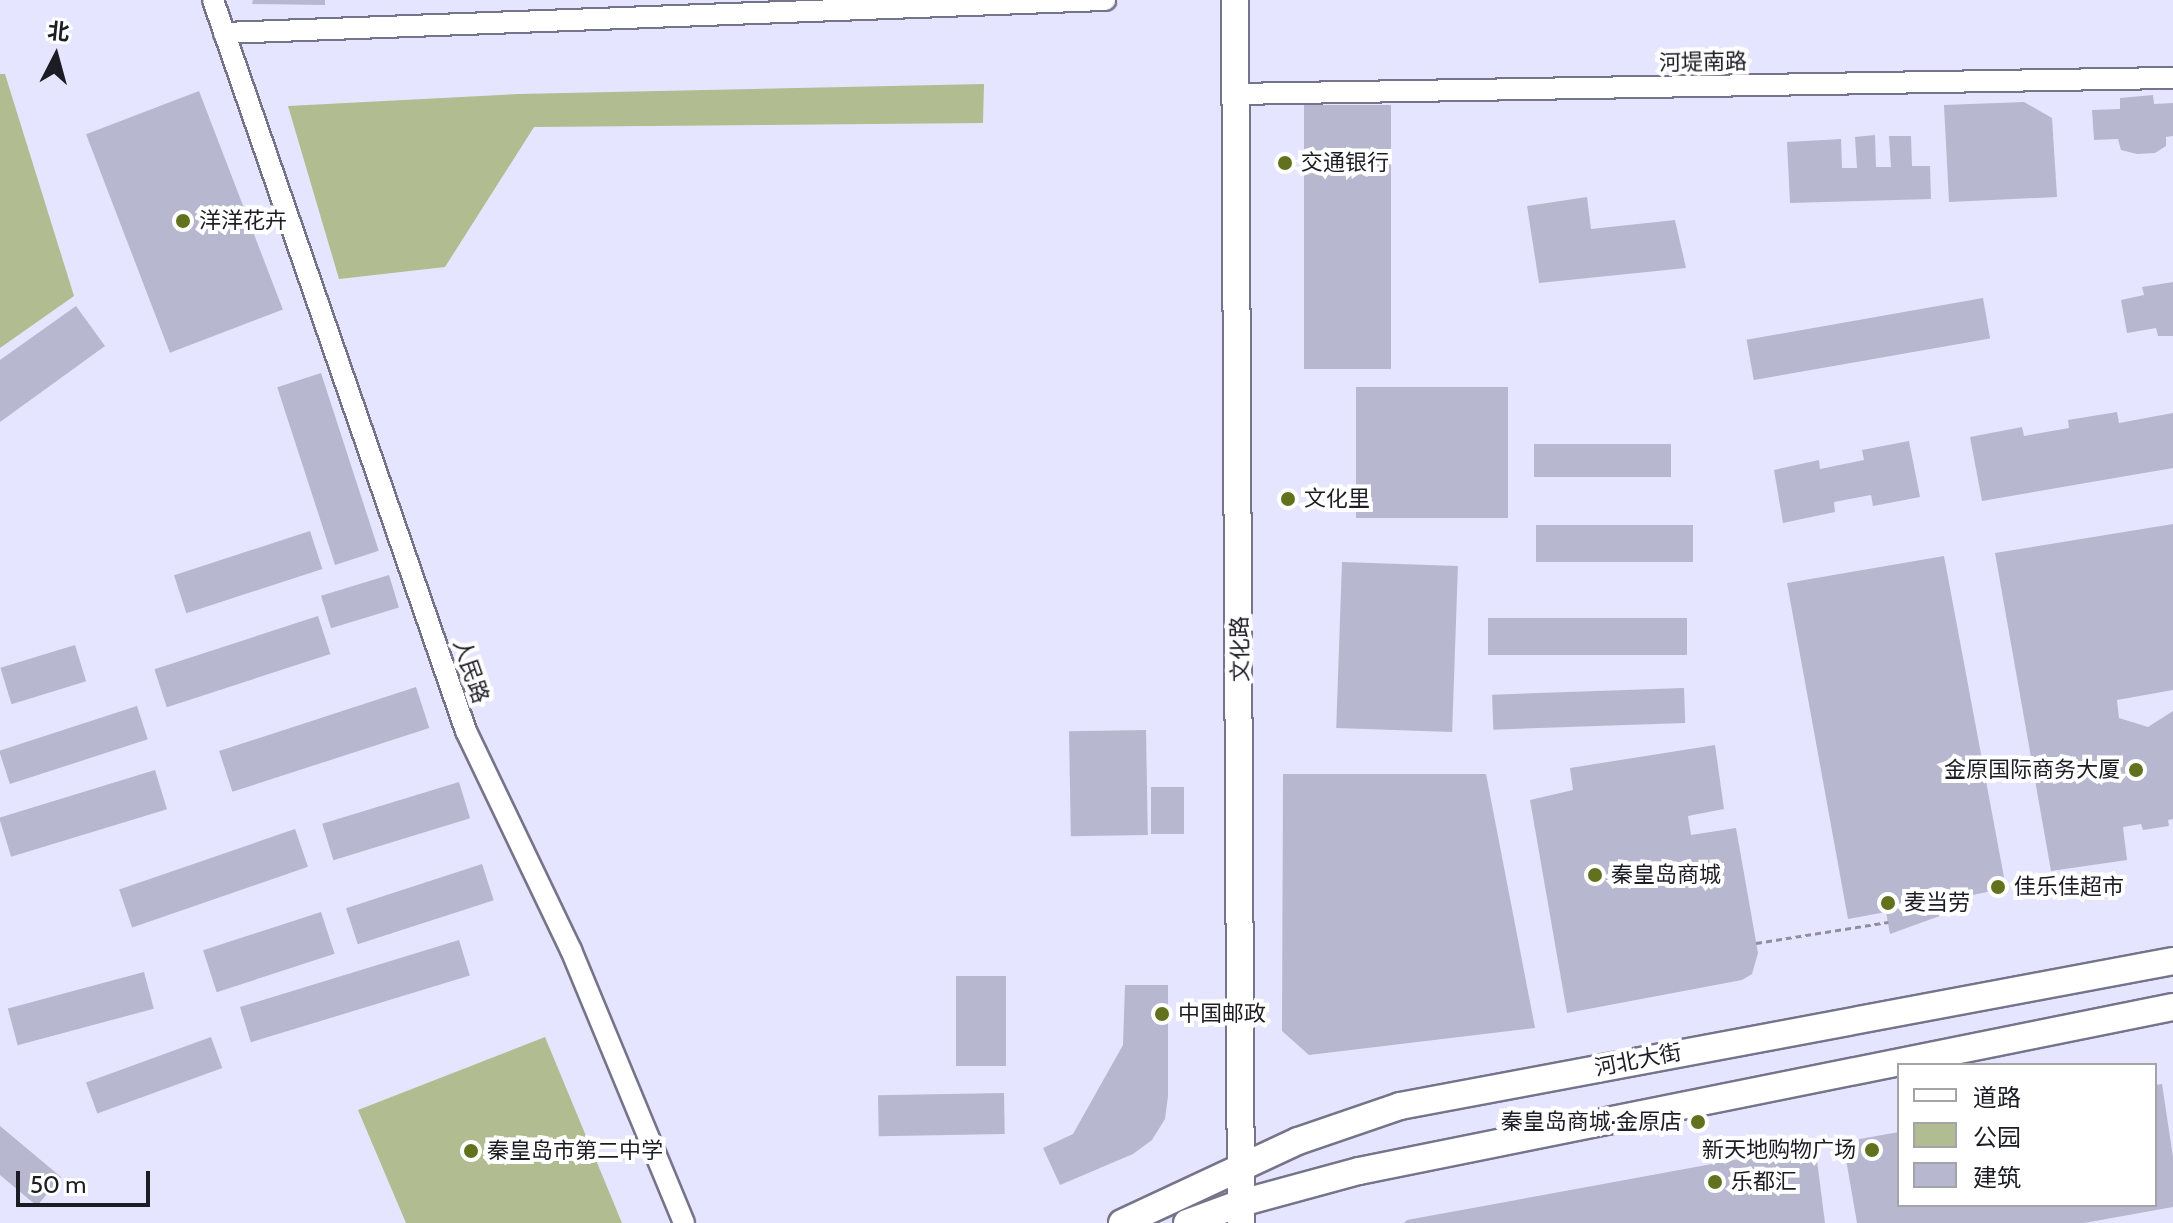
<!DOCTYPE html>
<html>
<head>
<meta charset="utf-8">
<style>
	body { margin:0 }
	#map { position:relative; width:2173px; height:1223px; overflow:hidden; background:#e6e5ff; font-family:Cabin,"Noto Sans SC",sans-serif }
	div>[style] { position:absolute }
	.green>* { inset:0; background:#b1bc90 }
	.building>* { inset:0; background:#b8b7d0; transform-origin:0 0 }
	.path>* { height:3px; margin-top:-1.5px; transform-origin:0; background:repeating-linear-gradient(90deg,#8f8fa1 0 6px,transparent 0 10px) }
	.roads { filter:drop-shadow(2px 0 #76748b) drop-shadow(-2px 0 #76748b) drop-shadow(0 2px #76748b) drop-shadow(0 -2px #76748b) }
	.minor>* { height:20px; margin:-10px; padding:0 10px; transform-origin:10px; border-radius:10px; background:#fff }
	.major>* { height:26px; margin:-13px; padding:0 13px; transform-origin:13px; border-radius:13px; background:#fff }
	.dots>* { width:22px; height:22px; translate:-50% -50%; box-sizing:border-box; border:4px solid #fff; border-radius:50% }
	span { translate:-50% -50%; white-space:nowrap; text-align:center; line-height:1.15; -webkit-text-stroke:8px #fff; paint-order:stroke }
	.street-label { font-size:22px; color:#1c1c25 }
	.poi-label { font-size:22px; color:#1c1c25 }
	.left { translate:0 -50%; text-align:left }
	.right { translate:-100% -50%; text-align:right }
	.legend { position:absolute; left:1897px; top:1063px; width:260px; height:144px; box-sizing:border-box; background:#fff; border:2px solid #a4a4a8; margin:0; padding:10px 14px; list-style:none; font-size:24px; color:#1c1c25 }
	.legend li { display:flex; align-items:center; gap:16px; height:40px }
	.legend b { width:40px; border:2px solid #a4a4a8 }
	.north { position:absolute; left:16px; top:16px; width:80px; height:80px; -webkit-text-stroke:6px #fff; paint-order:stroke; rotate:6deg; font-size:22px; font-weight:700; line-height:32px; text-align:center; color:#1c1c25 }
	.north::after { content:''; display:block; margin:auto; width:28px; height:36px; background:#1c1c25; clip-path:polygon(50% 0,100% 100%,50% 72%,0 100%) }
	.scale { position:absolute; left:16px; top:1171px; width:134px; height:36px; box-sizing:border-box; border:4px solid #1c1c25; border-top:0; padding-left:10px; font-size:24px; line-height:28px; white-space:nowrap; color:#1c1c25; -webkit-text-stroke:6px #fff; paint-order:stroke }
</style>
</head>
<body>
<div id="map">
	<div class="green">
		<i style="clip-path:polygon(0 74px,5px 74px,74px 296px,0 348px)"></i>
		<i style="clip-path:polygon(984px 84px,983px 123px,534px 127px,445px 267px,339px 279px,288px 106px,518px 94px)"></i>
		<i style="clip-path:polygon(545px 1037px,622px 1223px,406px 1223px,358px 1110px)"></i>
	</div>
	<div class="building">
		<i style="clip-path:polygon(253px 0,325px 0,325px 5px,252px 4px)"></i>
		<i style="left:199px;top:91px;width:234px;height:121px;rotate:69deg"></i>
		<i style="clip-path:polygon(2153px 95px,2154px 104px,2173px 103px,2173px 136px,2166px 137px,2166px 146px,2155px 153px,2137px 154px,2121px 150px,2118px 139px,2094px 140px,2092px 110px,2120px 109px,2120px 98px)"></i>
		<i style="clip-path:polygon(2024px 102px,2052px 118px,2057px 197px,1949px 202px,1944px 105px)"></i>
		<i style="left:1304px;top:105px;width:87px;height:264px"></i>
		<i style="clip-path:polygon(1875px 135px,1876px 167px,1891px 167px,1889px 136px,1911px 136px,1912px 166px,1930px 166px,1931px 199px,1790px 203px,1787px 142px,1841px 139px,1842px 168px,1857px 168px,1855px 137px)"></i>
		<i style="clip-path:polygon(1587px 197px,1591px 229px,1675px 220px,1686px 268px,1539px 283px,1527px 206px)"></i>
		<i style="clip-path:polygon(2173px 282px,2173px 336px,2158px 336px,2156px 328px,2127px 333px,2121px 300px,2144px 295px,2142px 287px)"></i>
		<i style="left:1983px;top:298px;width:41px;height:240px;rotate:80deg"></i>
		<i style="clip-path:polygon(76px 306px,105px 346px,0 422px,0 360px)"></i>
		<i style="left:321px;top:373px;width:187px;height:46px;rotate:72deg"></i>
		<i style="left:1356px;top:387px;width:152px;height:131px"></i>
		<i style="clip-path:polygon(2117px 412px,2119px 423px,2173px 413px,2173px 468px,1982px 501px,1970px 437px,2022px 427px,2024px 436px,2069px 428px,2068px 420px)"></i>
		<i style="clip-path:polygon(1909px 441px,1920px 497px,1873px 506px,1871px 495px,1834px 502px,1835px 512px,1783px 523px,1774px 470px,1819px 460px,1820px 469px,1864px 460px,1862px 450px)"></i>
		<i style="left:1534px;top:444px;width:137px;height:33px"></i>
		<i style="clip-path:polygon(2173px 524px,2173px 690px,2117px 700px,2119px 718px,2148px 727px,2173px 711px,2173px 819px,2168px 820px,2169px 826px,2143px 830px,2141px 824px,2123px 827px,2127px 860px,2051px 871px,1995px 553px)"></i>
		<i style="left:1536px;top:525px;width:157px;height:37px"></i>
		<i style="left:310px;top:531px;width:40px;height:143px;rotate:72deg"></i>
		<i style="clip-path:polygon(1944px 556px,2006px 888px,1958px 898px,1959px 909px,1890px 934px,1886px 912px,1848px 919px,1787px 583px)"></i>
		<i style="left:1342px;top:562px;width:116px;height:166px;rotate:2deg"></i>
		<i style="left:389px;top:575px;width:34px;height:71px;rotate:73deg"></i>
		<i style="left:318px;top:616px;width:40px;height:172px;rotate:72deg"></i>
		<i style="left:1488px;top:618px;width:199px;height:37px"></i>
		<i style="left:75px;top:645px;width:38px;height:78px;rotate:73deg"></i>
		<i style="left:416px;top:687px;width:43px;height:207px;rotate:72deg"></i>
		<i style="left:1684px;top:688px;width:35px;height:192px;rotate:88deg"></i>
		<i style="left:137px;top:706px;width:35px;height:145px;rotate:72deg"></i>
		<i style="left:1146px;top:730px;width:105px;height:77px;rotate:89deg"></i>
		<i style="clip-path:polygon(1715px 745px,1724px 809px,1688px 816px,1691px 835px,1736px 828px,1758px 953px,1752px 974px,1742px 980px,1567px 1013px,1530px 800px,1573px 790px,1570px 768px)"></i>
		<i style="left:155px;top:770px;width:41px;height:163px;rotate:73deg"></i>
		<i style="clip-path:polygon(1283px 774px,1486px 774px,1535px 1028px,1309px 1055px,1282px 1031px)"></i>
		<i style="left:459px;top:782px;width:38px;height:143px;rotate:73deg"></i>
		<i style="left:1151px;top:787px;width:33px;height:47px"></i>
		<i style="left:295px;top:829px;width:40px;height:186px;rotate:71deg"></i>
		<i style="left:482px;top:864px;width:38px;height:143px;rotate:72deg"></i>
		<i style="left:321px;top:912px;width:44px;height:124px;rotate:72deg"></i>
		<i style="left:459px;top:940px;width:37px;height:229px;rotate:73deg"></i>
		<i style="left:144px;top:972px;width:38px;height:141px;rotate:75deg"></i>
		<i style="left:956px;top:976px;width:50px;height:90px"></i>
		<i style="clip-path:polygon(1125px 985px,1168px 985px,1168px 1096px,1165px 1119px,1152px 1140px,1133px 1154px,1060px 1185px,1043px 1148px,1073px 1134px,1123px 1045px)"></i>
		<i style="left:211px;top:1037px;width:33px;height:133px;rotate:70deg"></i>
		<i style="clip-path:polygon(2162px 1084px,2173px 1157px,2173px 1207px,2084px 1223px,1857px 1223px,1843px 1142px,1899px 1132px,1899px 1205px,2155px 1205px,2155px 1085px)"></i>
		<i style="left:1004px;top:1093px;width:41px;height:126px;rotate:89deg"></i>
		<i style="clip-path:polygon(0 1126px,61px 1177px,37px 1206px,0 1175px)"></i>
		<i style="clip-path:polygon(1815px 1145px,1825px 1223px,1404px 1223px,1407px 1220px)"></i>
	</div>
	<div class="path">
		<i style="left:1756px;top:943px;width:134px;rotate:-9deg"></i>
	</div>
	<div class="roads">
		<div class="minor">
			<i style="left:213px;top:0;width:774px;rotate:70.91deg"></i>
			<i style="left:466px;top:731px;width:243px;rotate:64.4deg"></i>
			<i style="left:571px;top:950px;width:295px;rotate:67.5deg"></i>
			<i style="left:224px;top:33px;width:882px;rotate:-2.15deg"></i>
			<i style="left:1234px;top:94px;width:939px;rotate:-0.98deg"></i>
		</div>
		<div class="major">
			<i style="left:1235px;top:0;width:1223px;rotate:89.72deg"></i>
			<i style="left:1122px;top:1223px;width:194px;rotate:-25deg"></i>
			<i style="left:1298px;top:1141px;width:108px;rotate:-18.9deg"></i>
			<i style="left:1400px;top:1106px;width:786px;rotate:-10.62deg"></i>
			<i style="left:1187px;top:1223px;width:58px;rotate:-20.3deg"></i>
			<i style="left:1241px;top:1203px;width:122px;rotate:-15.2deg"></i>
			<i style="left:1359px;top:1171px;width:830px;rotate:-11.39deg"></i>
		</div>
	</div>
	<div class="dots">
		<i style="left:1285px;top:163px;background:#62711d"></i>
		<i style="left:183px;top:221px;background:#62711d"></i>
		<i style="left:1288px;top:499px;background:#62711d"></i>
		<i style="left:2136px;top:770px;background:#62711d"></i>
		<i style="left:1595px;top:875px;background:#62711d"></i>
		<i style="left:1998px;top:887px;background:#62711d"></i>
		<i style="left:1888px;top:903px;background:#62711d"></i>
		<i style="left:1162px;top:1014px;background:#62711d"></i>
		<i style="left:1698px;top:1122px;background:#62711d"></i>
		<i style="left:1872px;top:1150px;background:#62711d"></i>
		<i style="left:471px;top:1151px;background:#62711d"></i>
		<i style="left:1715px;top:1182px;background:#62711d"></i>
	</div>
	<div class="street-label">
		<span style="left:1703px;top:62px;rotate:-1deg">河堤南路</span>
		<span style="left:1240px;top:649px;rotate:-91deg">文化路</span>
		<span style="left:471px;top:671px;rotate:71deg">人民路</span>
		<span style="left:1638px;top:1060px;rotate:-11deg">河北大街</span>
	</div>
	<div class="poi-label">
		<span class="left" style="left:1301px;top:163px">交通银行</span>
		<span class="left" style="left:199px;top:221px">洋洋花卉</span>
		<span class="left" style="left:1304px;top:499px">文化里</span>
		<span class="right" style="left:2120px;top:770px">金原国际商务大厦</span>
		<span class="left" style="left:1611px;top:875px">秦皇岛商城</span>
		<span class="left" style="left:2014px;top:887px">佳乐佳超市</span>
		<span class="left" style="left:1904px;top:903px">麦当劳</span>
		<span class="left" style="left:1178px;top:1014px">中国邮政</span>
		<span class="right" style="left:1682px;top:1122px">秦皇岛商城·金原店</span>
		<span class="right" style="left:1856px;top:1150px">新天地购物广场</span>
		<span class="left" style="left:487px;top:1151px">秦皇岛市第二中学</span>
		<span class="left" style="left:1731px;top:1182px">乐都汇</span>
	</div>
	<ul class="legend">
	<li><b style="height:10px;background:#fff"></b>道路</li>
	<li><b style="height:22px;background:#b1bc90"></b>公园</li>
	<li><b style="height:22px;background:#b8b7d0"></b>建筑</li>
	</ul>
	<div class="north">北</div>
	<div class="scale">50 m</div>
</div>
</body>
</html>
